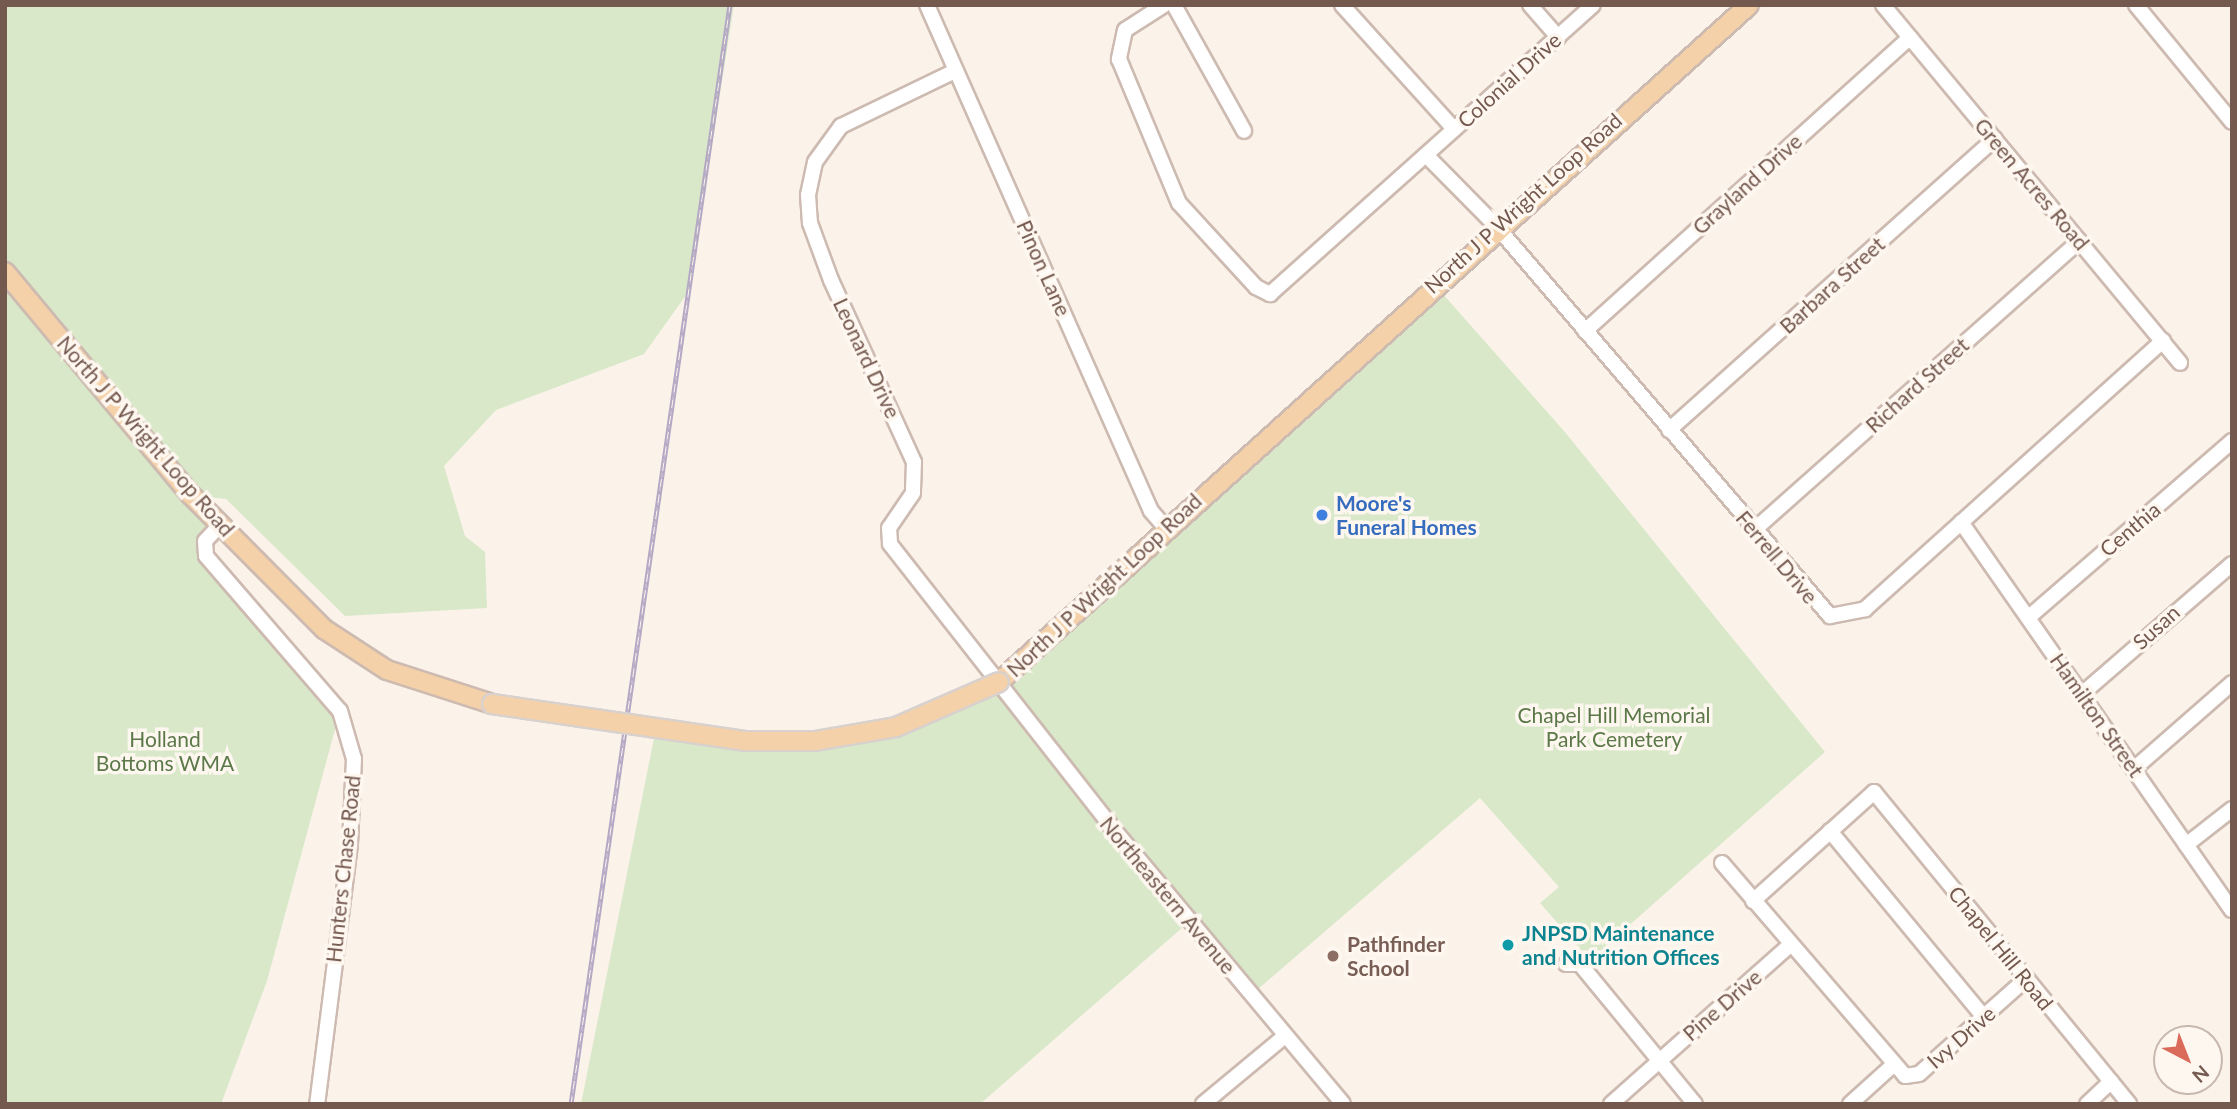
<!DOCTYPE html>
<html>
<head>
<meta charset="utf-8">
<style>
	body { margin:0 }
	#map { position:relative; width:2237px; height:1109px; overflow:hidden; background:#fbf3ea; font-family:Lato,sans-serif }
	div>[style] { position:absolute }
	.green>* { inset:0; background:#d8e8c9 }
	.roads { filter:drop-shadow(2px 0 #cdbab0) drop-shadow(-2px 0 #cdbab0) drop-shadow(0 2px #cdbab0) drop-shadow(0 -2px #cdbab0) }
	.minor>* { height:14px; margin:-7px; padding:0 7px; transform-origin:7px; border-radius:7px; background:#fff }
	.major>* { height:18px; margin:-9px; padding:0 9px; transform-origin:9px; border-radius:9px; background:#f4d1a8 }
	.rail>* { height:5px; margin-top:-2.5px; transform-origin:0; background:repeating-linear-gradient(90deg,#fef7f0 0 8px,#b5a8c5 0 16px); box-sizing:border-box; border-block:2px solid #b5a8c5 }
	.bridges { filter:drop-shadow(2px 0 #d8d1ce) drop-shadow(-2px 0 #d8d1ce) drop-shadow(0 2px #d8d1ce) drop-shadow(0 -2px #d8d1ce) }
	.major-bridge>* { height:18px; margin:-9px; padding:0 9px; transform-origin:9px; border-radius:9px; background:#f4d1a8 }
	.dots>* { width:19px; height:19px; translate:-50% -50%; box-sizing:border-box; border:4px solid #fef7f0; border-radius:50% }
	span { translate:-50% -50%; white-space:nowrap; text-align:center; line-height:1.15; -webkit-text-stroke:7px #fef7f0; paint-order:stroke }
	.street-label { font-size:21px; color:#74594f }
	.shop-label { font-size:21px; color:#366cbe; font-weight:700 }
	.left { translate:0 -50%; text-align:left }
	.park-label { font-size:21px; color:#5b7848 }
	.culture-label { font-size:21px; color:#0d838f; font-weight:700 }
	.education-label { font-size:21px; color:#785e54; font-weight:700 }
	.frame { position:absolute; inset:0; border:7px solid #74594f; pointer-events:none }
	.north { position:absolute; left:2153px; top:1025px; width:70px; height:70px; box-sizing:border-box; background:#fef7f0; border:2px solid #c7b8b0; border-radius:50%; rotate:138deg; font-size:19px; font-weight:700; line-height:28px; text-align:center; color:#74594f }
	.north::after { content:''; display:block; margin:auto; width:24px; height:32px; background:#da6b5a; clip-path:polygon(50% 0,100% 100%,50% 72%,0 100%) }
</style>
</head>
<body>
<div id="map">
	<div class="green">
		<i style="clip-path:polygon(5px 5px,734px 5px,689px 291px,644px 354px,496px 410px,444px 466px,465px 536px,485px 552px,487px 608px,345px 616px,226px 499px,192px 495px,218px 525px,206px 556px,340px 711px,267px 981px,221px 1104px,5px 1104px)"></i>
		<i style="clip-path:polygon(1434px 284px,1564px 431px,1825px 752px,1590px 960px,1540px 903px,1559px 887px,1480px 798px,1251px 995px,1190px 921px,980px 1104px,581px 1104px,656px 728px,846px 738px,977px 692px)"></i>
	</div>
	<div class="roads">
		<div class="minor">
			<i style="left:927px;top:5px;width:553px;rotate:66.12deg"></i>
			<i style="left:1151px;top:511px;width:23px;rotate:49deg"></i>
			<i style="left:1164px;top:5px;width:46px;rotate:147.3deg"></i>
			<i style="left:1125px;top:30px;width:30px;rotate:102deg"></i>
			<i style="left:1119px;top:59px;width:156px;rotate:67.4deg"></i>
			<i style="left:1179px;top:203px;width:114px;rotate:47.5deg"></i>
			<i style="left:1256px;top:287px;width:16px;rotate:27deg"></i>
			<i style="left:1270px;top:294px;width:433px;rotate:-41.8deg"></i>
			<i style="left:1174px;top:5px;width:144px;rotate:60.9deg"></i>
			<i style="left:1342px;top:5px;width:167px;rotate:47.9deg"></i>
			<i style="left:1530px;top:5px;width:43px;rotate:48.8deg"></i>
			<i style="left:1883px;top:5px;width:465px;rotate:50.3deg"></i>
			<i style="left:2136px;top:5px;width:151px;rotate:50.6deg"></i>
			<i style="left:955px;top:71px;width:127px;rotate:154.2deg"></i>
			<i style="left:841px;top:126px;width:44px;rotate:125.8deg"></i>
			<i style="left:815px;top:162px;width:34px;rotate:102deg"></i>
			<i style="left:808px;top:195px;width:28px;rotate:86deg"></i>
			<i style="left:810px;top:223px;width:61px;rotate:69.8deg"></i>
			<i style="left:831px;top:280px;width:200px;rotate:65.5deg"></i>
			<i style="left:914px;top:462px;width:31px;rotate:92deg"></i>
			<i style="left:913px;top:493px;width:42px;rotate:124.4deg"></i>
			<i style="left:889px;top:528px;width:16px;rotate:86deg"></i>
			<i style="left:890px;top:544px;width:357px;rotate:51.9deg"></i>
			<i style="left:1110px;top:825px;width:363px;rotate:50.1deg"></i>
			<i style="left:1426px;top:155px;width:101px;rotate:45.4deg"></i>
			<i style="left:1497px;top:227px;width:512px;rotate:49.44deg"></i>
			<i style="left:1830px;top:616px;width:36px;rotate:-11deg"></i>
			<i style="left:1865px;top:609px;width:401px;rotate:-42deg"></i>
			<i style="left:1585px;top:331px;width:438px;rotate:-42.1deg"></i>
			<i style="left:1669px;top:430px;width:437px;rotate:-41.8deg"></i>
			<i style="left:1961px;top:522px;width:473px;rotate:55.1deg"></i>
			<i style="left:221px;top:524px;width:23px;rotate:133deg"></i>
			<i style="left:205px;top:541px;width:15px;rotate:86deg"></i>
			<i style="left:206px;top:556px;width:205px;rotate:49.2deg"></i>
			<i style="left:340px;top:711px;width:50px;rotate:73.7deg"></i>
			<i style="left:354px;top:759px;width:85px;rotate:92.7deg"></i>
			<i style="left:350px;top:844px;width:262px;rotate:97.2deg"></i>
			<i style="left:1754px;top:530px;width:435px;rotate:-41.6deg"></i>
			<i style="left:2029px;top:617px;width:269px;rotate:-40.9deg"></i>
			<i style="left:2083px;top:693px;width:197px;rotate:-40.9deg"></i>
			<i style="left:2135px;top:768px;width:129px;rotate:-41.2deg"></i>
			<i style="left:1830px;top:831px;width:241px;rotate:50.4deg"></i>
			<i style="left:2186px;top:845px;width:58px;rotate:-38deg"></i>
			<i style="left:1722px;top:863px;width:281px;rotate:49.3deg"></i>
			<i style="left:1905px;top:1076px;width:14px;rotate:-8deg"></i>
			<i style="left:1919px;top:1074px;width:143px;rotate:-41.6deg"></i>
			<i style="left:1753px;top:901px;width:163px;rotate:-42deg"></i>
			<i style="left:1874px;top:792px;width:403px;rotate:50.7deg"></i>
			<i style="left:1566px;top:964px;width:14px"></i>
			<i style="left:1580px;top:964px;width:181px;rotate:50.6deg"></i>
			<i style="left:1203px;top:1104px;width:107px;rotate:-39.7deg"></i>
			<i style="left:1611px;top:1104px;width:239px;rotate:-41.6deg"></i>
			<i style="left:1850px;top:1104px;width:55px;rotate:-42.1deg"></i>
			<i style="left:2087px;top:1104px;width:33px;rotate:-43deg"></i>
		</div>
		<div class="major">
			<i style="left:5px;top:272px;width:290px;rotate:50.2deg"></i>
			<i style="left:191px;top:495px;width:189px;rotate:45.2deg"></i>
			<i style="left:324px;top:629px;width:75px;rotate:33.1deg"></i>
			<i style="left:387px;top:670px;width:110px;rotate:17.9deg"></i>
			<i style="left:999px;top:682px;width:1010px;rotate:-42.07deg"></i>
		</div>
	</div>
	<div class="rail">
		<i style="left:571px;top:1104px;width:1110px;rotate:-81.77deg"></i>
	</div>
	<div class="bridges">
		<div class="major-bridge">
			<i style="left:492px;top:704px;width:257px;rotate:8.3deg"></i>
			<i style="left:746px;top:741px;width:69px"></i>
			<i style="left:815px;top:741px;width:82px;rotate:-9.8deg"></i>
			<i style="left:896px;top:727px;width:112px;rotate:-23.6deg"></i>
		</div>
	</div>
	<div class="dots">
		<i style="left:1322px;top:515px;background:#3f7fe0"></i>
		<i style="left:1508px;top:945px;background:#0f9aa8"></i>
		<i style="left:1333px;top:956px;background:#8d6e63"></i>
	</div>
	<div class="street-label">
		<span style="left:1509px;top:80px;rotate:-42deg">Colonial Drive</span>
		<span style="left:1747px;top:184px;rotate:-42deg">Grayland Drive</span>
		<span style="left:2032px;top:184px;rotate:50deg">Green Acres Road</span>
		<span style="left:1523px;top:203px;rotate:-42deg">North J P Wright Loop Road</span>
		<span style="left:1044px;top:268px;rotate:66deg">Pinon Lane</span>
		<span style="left:1832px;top:285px;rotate:-42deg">Barbara Street</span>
		<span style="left:867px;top:358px;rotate:65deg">Leonard Drive</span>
		<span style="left:1917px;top:385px;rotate:-42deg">Richard Street</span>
		<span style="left:146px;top:436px;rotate:49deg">North J P Wright Loop Road</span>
		<span style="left:2130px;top:529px;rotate:-40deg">Centhia</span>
		<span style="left:1777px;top:557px;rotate:50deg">Ferrell Drive</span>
		<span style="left:1104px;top:585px;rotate:-43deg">North J P Wright Loop Road</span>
		<span style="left:2156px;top:627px;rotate:-42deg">Susan</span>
		<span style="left:2097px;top:715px;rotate:55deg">Hamilton Street</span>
		<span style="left:343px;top:869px;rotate:-84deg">Hunters Chase Road</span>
		<span style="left:1168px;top:895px;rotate:50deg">Northeastern Avenue</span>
		<span style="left:2001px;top:948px;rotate:51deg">Chapel Hill Road</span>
		<span style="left:1722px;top:1005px;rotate:-41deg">Pine Drive</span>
		<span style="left:1961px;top:1037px;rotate:-41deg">Ivy Drive</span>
	</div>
	<div class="shop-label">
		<span class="left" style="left:1336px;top:515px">Moore's<br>Funeral Homes</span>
	</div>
	<div class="park-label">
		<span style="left:1614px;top:727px">Chapel Hill Memorial<br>Park Cemetery</span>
		<span style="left:165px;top:751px">Holland<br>Bottoms WMA</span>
	</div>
	<div class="culture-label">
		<span class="left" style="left:1522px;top:945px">JNPSD Maintenance<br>and Nutrition Offices</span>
	</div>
	<div class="education-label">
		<span class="left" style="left:1347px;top:956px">Pathfinder<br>School</span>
	</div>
	<div class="frame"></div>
	<div class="north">N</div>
</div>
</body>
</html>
